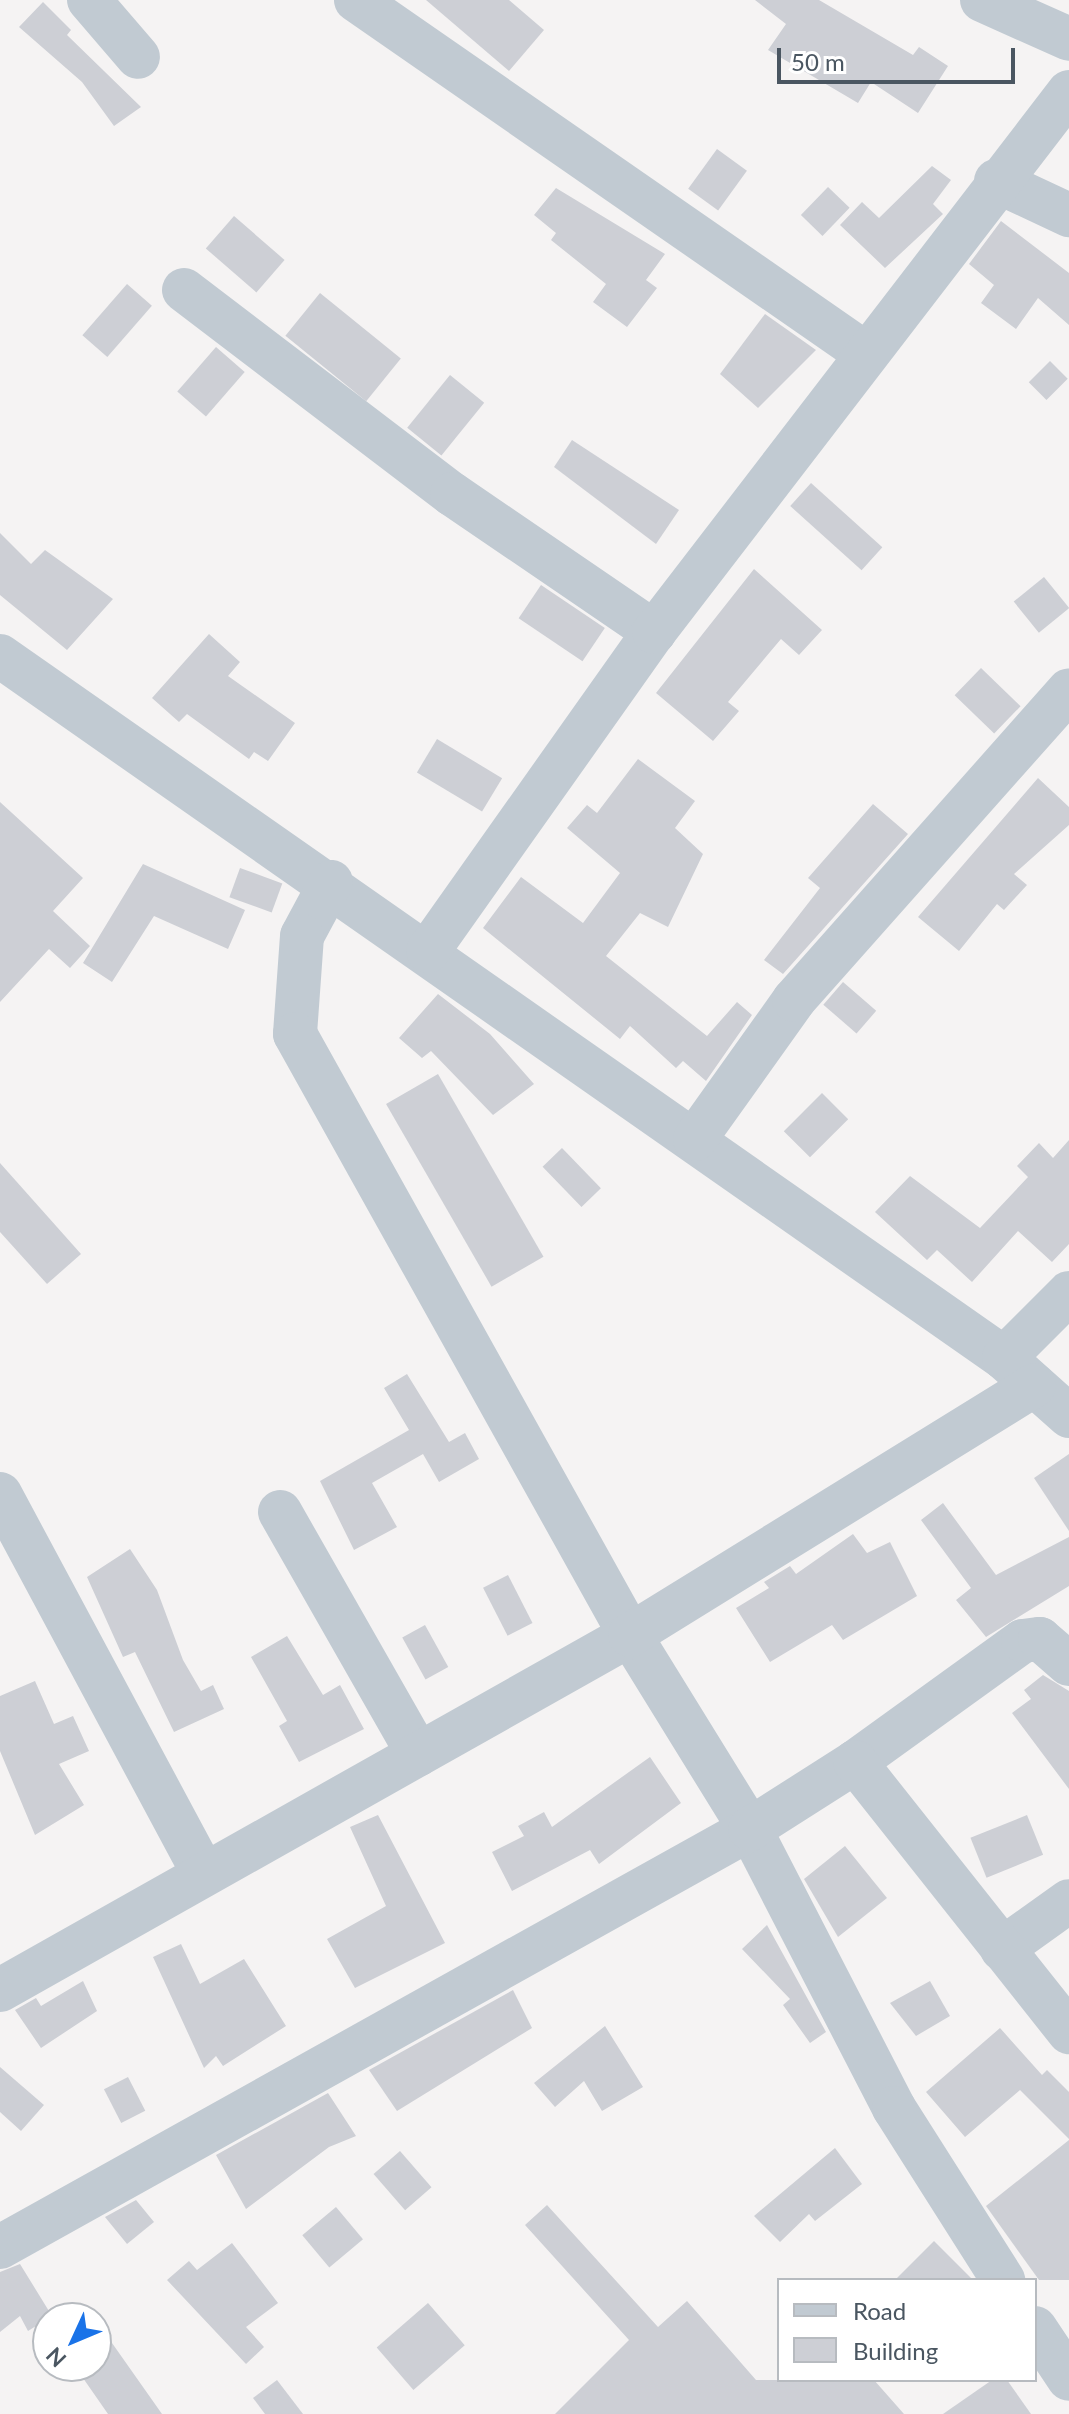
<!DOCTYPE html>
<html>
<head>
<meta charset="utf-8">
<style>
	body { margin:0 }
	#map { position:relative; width:1069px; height:2414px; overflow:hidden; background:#f5f3f3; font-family:Lato,sans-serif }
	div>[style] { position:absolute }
	.building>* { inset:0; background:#cdcfd5; transform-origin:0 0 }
	.minor>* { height:44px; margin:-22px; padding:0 22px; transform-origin:22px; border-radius:22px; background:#c1cad2 }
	span { translate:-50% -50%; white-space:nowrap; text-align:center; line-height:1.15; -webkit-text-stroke:6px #fff; paint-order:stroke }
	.legend { position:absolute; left:777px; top:2278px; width:260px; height:104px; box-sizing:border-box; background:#fff; border:2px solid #b7bbc0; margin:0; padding:10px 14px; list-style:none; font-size:24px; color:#4a5661 }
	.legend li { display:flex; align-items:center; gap:16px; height:40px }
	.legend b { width:40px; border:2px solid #b7bbc0 }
	.north { position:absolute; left:32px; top:2302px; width:80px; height:80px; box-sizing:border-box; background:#fff; border:2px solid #b7bbc0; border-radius:50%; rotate:226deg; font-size:22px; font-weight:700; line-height:32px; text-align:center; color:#4a5661 }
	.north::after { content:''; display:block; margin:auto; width:28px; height:36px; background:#1a73e8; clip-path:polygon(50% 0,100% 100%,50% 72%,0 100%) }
	.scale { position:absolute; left:777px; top:48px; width:238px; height:36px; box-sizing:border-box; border:4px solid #4a5661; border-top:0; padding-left:10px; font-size:24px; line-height:28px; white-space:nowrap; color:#4a5661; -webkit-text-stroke:6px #fff; paint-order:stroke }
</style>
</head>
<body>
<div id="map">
	<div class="building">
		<i style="clip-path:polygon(426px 0,509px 0,544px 30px,509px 71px)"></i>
		<i style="clip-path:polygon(755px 0,819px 0,913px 55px,919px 47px,948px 66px,918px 113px,871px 82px,858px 103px,768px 50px,786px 24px)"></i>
		<i style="clip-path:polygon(43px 2px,71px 30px,67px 35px,141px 107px,114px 126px,82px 82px,19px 27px)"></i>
		<i style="left:717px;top:149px;width:37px;height:49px;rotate:36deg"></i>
		<i style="clip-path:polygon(932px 166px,951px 180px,933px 204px,943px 214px,885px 268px,840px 225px,862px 202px,879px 218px)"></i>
		<i style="left:828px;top:187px;width:30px;height:39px;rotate:44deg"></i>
		<i style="clip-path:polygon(556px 188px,665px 254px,646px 280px,657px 288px,627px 327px,593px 302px,606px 284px,551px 240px,556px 233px,534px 215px)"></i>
		<i style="left:234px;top:216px;width:67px;height:43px;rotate:41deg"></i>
		<i style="clip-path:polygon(1001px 221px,1069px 273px,1069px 325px,1038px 298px,1016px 329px,981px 303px,994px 285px,969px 264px)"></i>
		<i style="left:127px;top:284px;width:33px;height:68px;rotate:41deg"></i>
		<i style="left:320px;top:293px;width:104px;height:55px;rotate:39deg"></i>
		<i style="clip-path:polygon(765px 314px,816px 350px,758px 408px,720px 374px)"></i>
		<i style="left:216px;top:347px;width:38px;height:59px;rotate:41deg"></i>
		<i style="left:1050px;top:361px;width:25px;height:30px;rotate:45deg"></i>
		<i style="left:450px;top:375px;width:44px;height:68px;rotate:39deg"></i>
		<i style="clip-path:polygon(572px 440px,679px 510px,656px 544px,554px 467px)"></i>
		<i style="left:811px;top:483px;width:96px;height:31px;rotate:42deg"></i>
		<i style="clip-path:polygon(0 533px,31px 564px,45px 550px,113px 599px,67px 650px,0 595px)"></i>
		<i style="clip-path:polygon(754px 569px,822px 630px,799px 655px,781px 639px,728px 702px,739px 711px,713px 741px,656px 693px)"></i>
		<i style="left:1044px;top:577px;width:40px;height:39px;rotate:51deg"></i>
		<i style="left:541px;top:585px;width:77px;height:40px;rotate:34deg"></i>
		<i style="clip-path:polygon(209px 634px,240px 662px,228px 676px,295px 723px,268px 761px,254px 752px,249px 759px,187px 714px,179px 722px,152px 698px)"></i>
		<i style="left:981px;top:668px;width:55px;height:38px;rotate:44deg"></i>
		<i style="left:437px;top:739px;width:76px;height:39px;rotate:31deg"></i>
		<i style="clip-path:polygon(638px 759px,695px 801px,675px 828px,703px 854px,668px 927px,640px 913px,606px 956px,707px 1036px,737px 1002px,752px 1015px,706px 1081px,683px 1061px,676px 1068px,630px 1026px,620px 1039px,483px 928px,521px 877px,583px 923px,620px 873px,567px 828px,587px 805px,597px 813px)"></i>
		<i style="clip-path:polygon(1038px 778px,1069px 807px,1069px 825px,1014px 874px,1027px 885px,1004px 910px,997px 904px,959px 951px,918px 917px)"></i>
		<i style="clip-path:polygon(0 802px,83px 878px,53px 911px,90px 946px,70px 968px,49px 949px,0 1002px)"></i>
		<i style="clip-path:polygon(873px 804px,908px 834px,783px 974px,764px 960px,820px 888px,808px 878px)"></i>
		<i style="clip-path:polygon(143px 864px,245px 910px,228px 949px,154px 916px,112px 982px,83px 963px)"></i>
		<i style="left:240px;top:868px;width:45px;height:31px;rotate:20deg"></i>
		<i style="left:843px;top:982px;width:44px;height:30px;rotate:41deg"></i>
		<i style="clip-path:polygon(438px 994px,490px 1034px,534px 1084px,493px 1115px,431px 1051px,422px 1058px,399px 1038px)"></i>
		<i style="left:438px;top:1074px;width:211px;height:60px;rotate:60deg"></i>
		<i style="left:822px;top:1093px;width:37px;height:54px;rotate:45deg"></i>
		<i style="clip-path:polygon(1069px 1140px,1069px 1244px,1052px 1262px,1018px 1231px,972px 1282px,937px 1250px,927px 1260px,875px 1212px,910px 1176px,980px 1228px,1028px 1177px,1017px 1166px,1039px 1143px,1053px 1158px)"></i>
		<i style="left:562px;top:1148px;width:56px;height:27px;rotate:46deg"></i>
		<i style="clip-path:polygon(0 1163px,81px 1254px,47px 1284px,0 1232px)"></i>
		<i style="clip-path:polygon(407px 1374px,449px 1442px,465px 1433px,479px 1459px,439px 1482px,423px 1454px,372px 1483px,397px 1527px,354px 1550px,320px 1481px,409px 1430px,384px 1388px)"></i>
		<i style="clip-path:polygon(1069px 1454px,1069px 1531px,1034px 1478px)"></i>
		<i style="clip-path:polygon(943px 1503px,996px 1575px,1069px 1537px,1069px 1586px,986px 1637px,956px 1600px,971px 1588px,921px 1520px)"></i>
		<i style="clip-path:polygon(853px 1534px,867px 1553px,890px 1542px,917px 1596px,843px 1640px,832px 1625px,770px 1662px,736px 1608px,769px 1588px,764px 1582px,790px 1566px,796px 1574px)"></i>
		<i style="clip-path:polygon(130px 1549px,157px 1590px,183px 1660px,201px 1691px,213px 1685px,224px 1709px,174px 1732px,135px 1652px,123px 1657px,87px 1577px)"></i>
		<i style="left:508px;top:1575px;width:54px;height:28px;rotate:63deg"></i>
		<i style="left:425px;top:1625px;width:48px;height:26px;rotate:61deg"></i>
		<i style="clip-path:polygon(287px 1636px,323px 1695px,340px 1685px,364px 1729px,299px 1762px,279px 1726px,287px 1721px,251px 1657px)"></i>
		<i style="clip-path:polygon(1043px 1675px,1069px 1691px,1069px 1789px,1012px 1713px,1031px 1699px,1024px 1690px)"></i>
		<i style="clip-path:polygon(35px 1681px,54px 1724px,73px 1716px,89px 1751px,59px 1764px,84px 1805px,35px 1835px,0 1751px,0 1696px)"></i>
		<i style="clip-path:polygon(650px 1757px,681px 1803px,599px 1864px,590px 1850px,512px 1891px,492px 1852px,524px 1836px,518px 1826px,544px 1812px,552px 1827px)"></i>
		<i style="clip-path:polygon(378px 1815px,445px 1943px,355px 1988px,327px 1939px,386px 1906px,350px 1827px)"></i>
		<i style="left:1027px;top:1815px;width:43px;height:61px;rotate:68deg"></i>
		<i style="clip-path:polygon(845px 1846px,887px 1898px,838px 1937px,804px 1879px)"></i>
		<i style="clip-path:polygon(767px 1925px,826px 2032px,810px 2043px,783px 2005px,790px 1999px,742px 1949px)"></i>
		<i style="clip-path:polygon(181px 1944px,200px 1984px,244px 1959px,286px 2026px,223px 2066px,216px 2056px,204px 2068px,153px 1957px)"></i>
		<i style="clip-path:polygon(83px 1981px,97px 2011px,41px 2048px,15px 2010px,36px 1998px,41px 2006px)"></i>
		<i style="clip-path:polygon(930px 1981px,950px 2016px,916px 2036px,890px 2003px)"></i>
		<i style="clip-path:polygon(513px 1990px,532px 2028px,397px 2111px,369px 2070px)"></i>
		<i style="clip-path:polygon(605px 2026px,643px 2087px,602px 2111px,584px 2081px,555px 2107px,534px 2083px)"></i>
		<i style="clip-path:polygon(1000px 2028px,1042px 2075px,1047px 2070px,1069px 2092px,1069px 2139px,1020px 2090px,965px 2137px,926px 2092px)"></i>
		<i style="clip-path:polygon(0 2067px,44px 2105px,21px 2131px,0 2112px)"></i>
		<i style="left:128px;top:2077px;width:38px;height:27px;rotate:63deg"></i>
		<i style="clip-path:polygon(328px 2093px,356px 2136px,329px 2147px,246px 2209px,216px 2155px)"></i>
		<i style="clip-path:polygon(1069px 2140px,1069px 2280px,1039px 2280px,986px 2206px)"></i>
		<i style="clip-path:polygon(835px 2148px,862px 2184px,815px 2221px,809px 2214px,780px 2242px,754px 2216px)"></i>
		<i style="left:400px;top:2151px;width:48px;height:35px;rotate:49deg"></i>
		<i style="clip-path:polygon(136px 2200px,154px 2222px,127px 2244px,105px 2217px)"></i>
		<i style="clip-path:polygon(547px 2205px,658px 2327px,687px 2301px,756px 2380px,874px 2380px,904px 2414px,555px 2414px,629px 2340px,525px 2225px)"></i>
		<i style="left:336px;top:2207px;width:42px;height:44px;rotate:50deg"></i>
		<i style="clip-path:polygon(934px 2241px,973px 2280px,895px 2280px)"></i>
		<i style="clip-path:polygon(232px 2243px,278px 2303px,246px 2327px,264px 2347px,246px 2364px,167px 2280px,189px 2261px,197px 2270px)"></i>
		<i style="clip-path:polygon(20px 2264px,52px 2316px,28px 2331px,20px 2316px,0 2332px,0 2272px)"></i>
		<i style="left:428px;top:2303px;width:56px;height:68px;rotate:49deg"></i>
		<i style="clip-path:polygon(112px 2343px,162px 2414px,108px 2414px,76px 2368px,96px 2366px,96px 2354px)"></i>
		<i style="clip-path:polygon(277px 2380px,303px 2414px,265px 2414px,253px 2398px)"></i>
		<i style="clip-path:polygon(992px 2380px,1007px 2380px,1031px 2414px,943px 2414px)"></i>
	</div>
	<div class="minor">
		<i style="left:89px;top:0;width:75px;rotate:49.3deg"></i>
		<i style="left:356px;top:0;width:619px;rotate:34.74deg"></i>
		<i style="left:982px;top:0;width:95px;rotate:24.1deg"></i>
		<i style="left:996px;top:181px;width:81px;rotate:25deg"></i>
		<i style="left:184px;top:290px;width:337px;rotate:37.3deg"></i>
		<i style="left:452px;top:494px;width:245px;rotate:34.3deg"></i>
		<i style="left:0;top:656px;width:1225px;rotate:34.96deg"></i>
		<i style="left:1004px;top:1358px;width:87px;rotate:41.7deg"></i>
		<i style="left:331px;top:882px;width:61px;rotate:118.2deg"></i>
		<i style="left:302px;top:936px;width:98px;rotate:94.1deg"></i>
		<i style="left:295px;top:1034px;width:688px;rotate:60.86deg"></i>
		<i style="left:630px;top:1635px;width:228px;rotate:58.3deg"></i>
		<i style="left:750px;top:1829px;width:314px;rotate:62.7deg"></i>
		<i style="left:894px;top:2108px;width:204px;rotate:57.6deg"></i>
		<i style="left:428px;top:951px;width:391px;rotate:-54.7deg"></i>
		<i style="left:654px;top:632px;width:681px;rotate:-52.46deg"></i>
		<i style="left:695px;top:1139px;width:171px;rotate:-54.5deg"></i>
		<i style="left:794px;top:1000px;width:414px;rotate:-48.4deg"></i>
		<i style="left:1004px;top:1358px;width:92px;rotate:-45deg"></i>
		<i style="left:0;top:1494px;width:431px;rotate:61.8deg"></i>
		<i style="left:280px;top:1512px;width:279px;rotate:60.3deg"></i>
		<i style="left:855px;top:1762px;width:207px;rotate:-35.8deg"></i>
		<i style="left:1023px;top:1641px;width:17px;rotate:-7deg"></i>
		<i style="left:1040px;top:1639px;width:38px;rotate:41deg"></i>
		<i style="left:1002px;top:1949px;width:82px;rotate:-35.6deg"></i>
		<i style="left:0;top:1990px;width:723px;rotate:-29.4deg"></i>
		<i style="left:630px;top:1635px;width:475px;rotate:-31.7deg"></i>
		<i style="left:0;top:2247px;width:859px;rotate:-29.13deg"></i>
		<i style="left:750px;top:1829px;width:125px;rotate:-32.5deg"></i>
		<i style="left:855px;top:1762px;width:345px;rotate:51.6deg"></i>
		<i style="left:1035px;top:2328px;width:61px;rotate:56.3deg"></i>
	</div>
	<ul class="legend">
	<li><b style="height:10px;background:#c1cad2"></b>Road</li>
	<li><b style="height:22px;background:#cdcfd5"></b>Building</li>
	</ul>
	<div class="north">N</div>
	<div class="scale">50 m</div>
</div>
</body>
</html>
